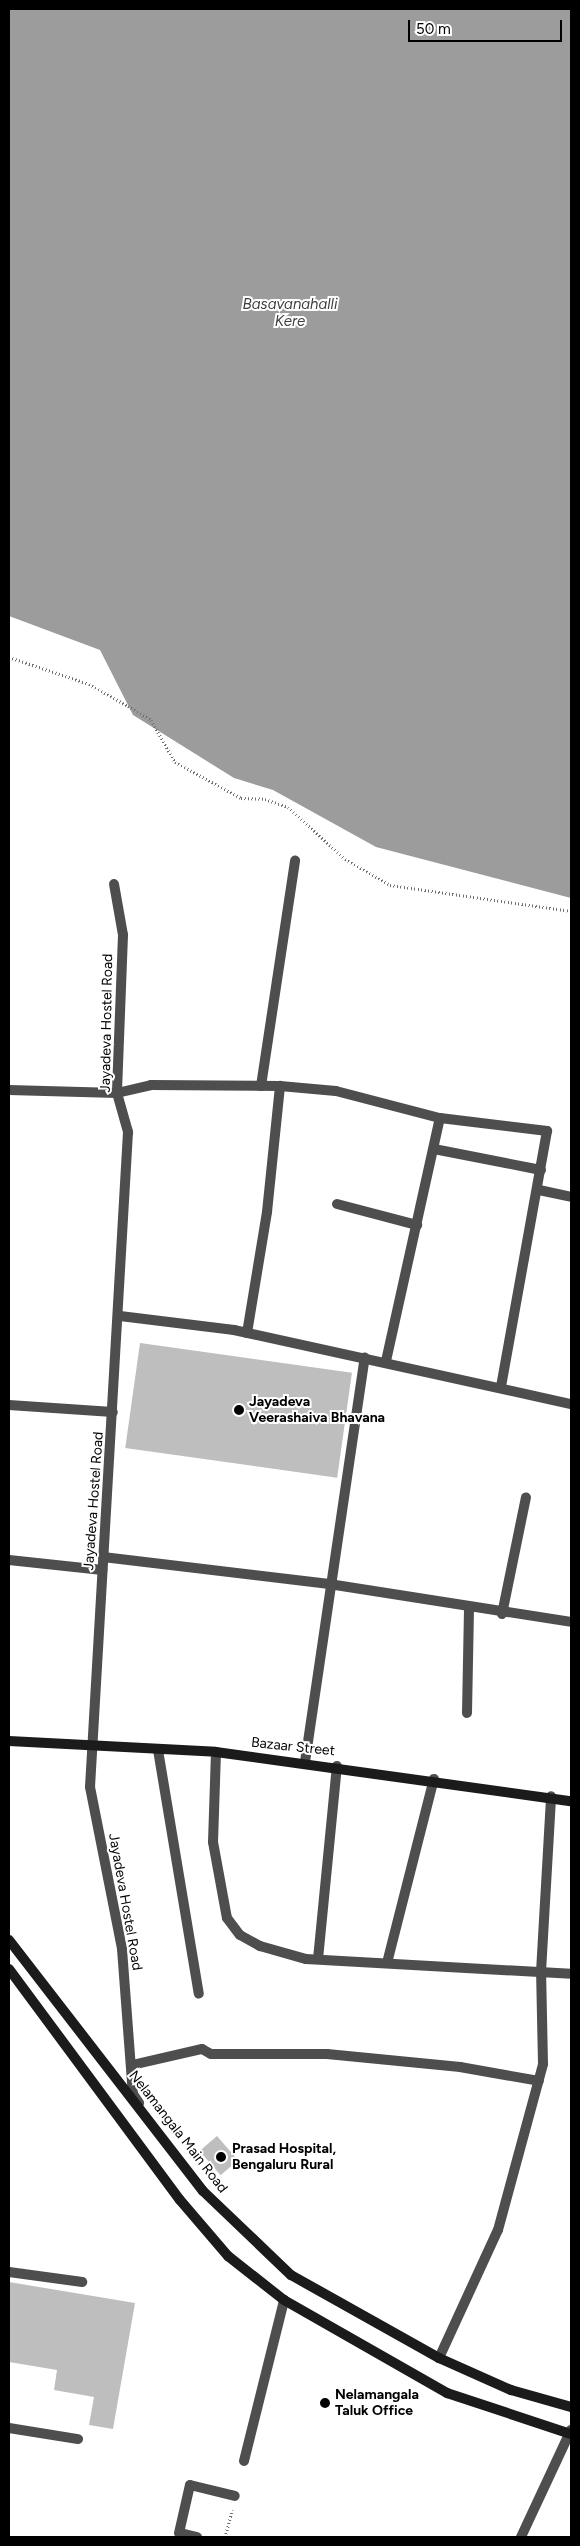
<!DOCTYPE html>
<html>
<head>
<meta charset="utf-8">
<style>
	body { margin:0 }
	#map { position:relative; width:580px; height:2546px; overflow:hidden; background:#fff; font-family:Figtree,sans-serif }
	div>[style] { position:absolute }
	.water>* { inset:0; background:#9c9c9c }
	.building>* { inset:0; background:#bebebe; transform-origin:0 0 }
	.path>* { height:3px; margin-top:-1.5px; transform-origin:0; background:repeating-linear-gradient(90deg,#707070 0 1px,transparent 0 3.5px) }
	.lane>* { height:10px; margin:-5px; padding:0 5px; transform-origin:5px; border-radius:5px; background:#4e4e4e }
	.street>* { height:10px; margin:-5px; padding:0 5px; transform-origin:5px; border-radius:5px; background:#4e4e4e }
	.secondary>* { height:10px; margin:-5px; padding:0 5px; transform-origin:5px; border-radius:5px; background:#1b1b1b }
	.dots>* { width:14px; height:14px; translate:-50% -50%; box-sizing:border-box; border:2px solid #fff; border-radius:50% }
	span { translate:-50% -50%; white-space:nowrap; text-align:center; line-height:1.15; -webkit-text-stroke:4px #fff; paint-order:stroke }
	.street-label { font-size:14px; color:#000 }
	.poi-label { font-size:14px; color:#000; font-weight:700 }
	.left { translate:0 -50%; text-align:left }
	.water-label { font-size:15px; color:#3d3d3d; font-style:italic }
	.frame { position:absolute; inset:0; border:10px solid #000; pointer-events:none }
	.scale { position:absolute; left:408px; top:20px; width:154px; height:22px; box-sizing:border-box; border:2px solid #000; border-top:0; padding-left:6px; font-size:15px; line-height:18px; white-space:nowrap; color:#000; -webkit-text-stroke:4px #fff; paint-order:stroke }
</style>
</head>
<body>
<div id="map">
	<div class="water">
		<i style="clip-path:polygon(9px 9px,571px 9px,571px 898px,376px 847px,273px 790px,234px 778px,133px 715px,100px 650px,9px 616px)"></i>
	</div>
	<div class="building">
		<i style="left:140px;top:1343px;width:214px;height:106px;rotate:8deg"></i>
		<i style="left:217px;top:2136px;width:32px;height:23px;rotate:49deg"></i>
		<i style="clip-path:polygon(9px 2282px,135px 2303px,113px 2429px,89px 2425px,94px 2397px,54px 2390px,57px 2370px,9px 2362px)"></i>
	</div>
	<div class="path">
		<i style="left:9px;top:657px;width:84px;rotate:18.6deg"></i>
		<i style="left:89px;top:684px;width:45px;rotate:29.4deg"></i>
		<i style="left:128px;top:706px;width:27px;rotate:31deg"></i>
		<i style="left:151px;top:720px;width:48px;rotate:60.3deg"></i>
		<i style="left:175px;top:762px;width:75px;rotate:28.6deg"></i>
		<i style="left:241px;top:798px;width:24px;rotate:2deg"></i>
		<i style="left:265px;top:799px;width:24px;rotate:19deg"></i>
		<i style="left:288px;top:807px;width:77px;rotate:42.4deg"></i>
		<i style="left:345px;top:859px;width:52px;rotate:30deg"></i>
		<i style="left:390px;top:885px;width:183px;rotate:8.2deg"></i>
		<i style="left:225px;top:2537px;width:28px;rotate:-75deg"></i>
	</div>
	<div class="lane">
		<i style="left:337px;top:1204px;width:83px;rotate:14.7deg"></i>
		<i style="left:9px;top:2272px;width:74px;rotate:7.8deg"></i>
		<i style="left:9px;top:2428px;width:70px;rotate:9.1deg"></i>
		<i style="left:244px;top:2461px;width:166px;rotate:-76deg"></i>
	</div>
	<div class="street">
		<i style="left:114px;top:884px;width:52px;rotate:80deg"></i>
		<i style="left:123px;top:935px;width:158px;rotate:92.2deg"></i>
		<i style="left:117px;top:1093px;width:41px;rotate:74.2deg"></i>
		<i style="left:128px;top:1132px;width:656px;rotate:93.32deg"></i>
		<i style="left:90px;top:1787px;width:165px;rotate:78.8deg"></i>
		<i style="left:122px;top:1949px;width:145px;rotate:85.7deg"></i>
		<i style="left:133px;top:2094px;width:11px;rotate:56deg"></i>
		<i style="left:261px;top:1086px;width:228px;rotate:-81.4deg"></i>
		<i style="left:9px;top:1090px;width:108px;rotate:1.6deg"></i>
		<i style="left:117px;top:1093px;width:35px;rotate:-13deg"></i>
		<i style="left:151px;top:1085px;width:129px;rotate:0.4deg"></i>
		<i style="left:280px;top:1086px;width:56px;rotate:5.1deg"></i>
		<i style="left:336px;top:1091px;width:107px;rotate:14.6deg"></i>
		<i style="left:440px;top:1118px;width:108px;rotate:6.9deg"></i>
		<i style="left:547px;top:1131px;width:260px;rotate:100.2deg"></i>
		<i style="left:434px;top:1149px;width:109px;rotate:11.1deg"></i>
		<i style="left:539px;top:1190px;width:33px;rotate:12deg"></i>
		<i style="left:120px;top:1316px;width:115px;rotate:7deg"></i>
		<i style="left:234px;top:1330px;width:345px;rotate:12.4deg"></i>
		<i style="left:247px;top:1333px;width:123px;rotate:-80.6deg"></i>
		<i style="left:267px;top:1212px;width:127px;rotate:-84.1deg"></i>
		<i style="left:386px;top:1361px;width:249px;rotate:-77.5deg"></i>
		<i style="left:9px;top:1405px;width:104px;rotate:3.9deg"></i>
		<i style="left:103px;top:1557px;width:228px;rotate:6.8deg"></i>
		<i style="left:329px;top:1584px;width:245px;rotate:8.9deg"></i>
		<i style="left:9px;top:1560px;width:94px;rotate:6.1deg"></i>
		<i style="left:502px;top:1614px;width:119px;rotate:-78.4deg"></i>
		<i style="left:467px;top:1713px;width:104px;rotate:-88.9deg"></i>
		<i style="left:158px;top:1750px;width:247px;rotate:80.5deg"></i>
		<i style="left:216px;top:1752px;width:90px;rotate:91.9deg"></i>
		<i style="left:213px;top:1842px;width:77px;rotate:79.6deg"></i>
		<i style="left:227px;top:1918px;width:21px;rotate:53deg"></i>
		<i style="left:240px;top:1935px;width:23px;rotate:29deg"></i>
		<i style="left:260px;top:1946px;width:48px;rotate:15.8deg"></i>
		<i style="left:306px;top:1959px;width:265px;rotate:3.2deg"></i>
		<i style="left:305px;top:1762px;width:409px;rotate:-81.6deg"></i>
		<i style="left:318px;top:1959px;width:194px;rotate:-84.4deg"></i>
		<i style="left:387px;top:1963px;width:190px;rotate:-75.7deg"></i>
		<i style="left:132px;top:2065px;width:72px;rotate:-12.9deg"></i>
		<i style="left:202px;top:2049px;width:10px;rotate:29deg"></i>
		<i style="left:211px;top:2054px;width:116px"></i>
		<i style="left:327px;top:2054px;width:134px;rotate:5.6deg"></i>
		<i style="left:460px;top:2067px;width:80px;rotate:10deg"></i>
		<i style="left:439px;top:2358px;width:141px;rotate:-65.3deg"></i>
		<i style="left:498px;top:2230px;width:172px;rotate:-74.8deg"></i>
		<i style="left:543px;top:2064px;width:92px;rotate:-91.2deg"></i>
		<i style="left:541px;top:1972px;width:176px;rotate:-86.7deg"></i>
		<i style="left:197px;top:2537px;width:18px;rotate:-167deg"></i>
		<i style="left:179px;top:2533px;width:49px;rotate:-77.1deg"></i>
		<i style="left:190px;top:2485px;width:46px;rotate:13.7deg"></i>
		<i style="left:521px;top:2537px;width:118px;rotate:-65deg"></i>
	</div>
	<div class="secondary">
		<i style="left:9px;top:1741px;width:207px;rotate:3deg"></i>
		<i style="left:216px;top:1752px;width:358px;rotate:7.9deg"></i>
		<i style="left:9px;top:1940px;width:317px;rotate:52.3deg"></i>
		<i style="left:203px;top:2191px;width:122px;rotate:43.7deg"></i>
		<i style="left:291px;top:2275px;width:170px;rotate:29.3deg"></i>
		<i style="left:439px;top:2358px;width:79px;rotate:24deg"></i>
		<i style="left:511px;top:2390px;width:62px;rotate:15.8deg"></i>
		<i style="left:9px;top:1969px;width:287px;rotate:53.5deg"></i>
		<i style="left:180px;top:2200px;width:74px;rotate:49.4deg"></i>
		<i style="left:228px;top:2256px;width:71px;rotate:38.2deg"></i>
		<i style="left:284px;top:2300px;width:188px;rotate:29.7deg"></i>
		<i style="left:447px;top:2393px;width:131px;rotate:18.3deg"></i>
	</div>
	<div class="dots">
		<i style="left:239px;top:1410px;background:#000"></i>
		<i style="left:221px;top:2157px;background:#000"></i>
		<i style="left:325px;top:2403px;background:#000"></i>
	</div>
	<div class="street-label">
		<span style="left:107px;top:1023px;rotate:-89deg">Jayadeva Hostel Road</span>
		<span style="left:94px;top:1501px;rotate:-86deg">Jayadeva Hostel Road</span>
		<span style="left:293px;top:1747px;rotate:6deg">Bazaar Street</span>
		<span style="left:125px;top:1902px;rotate:80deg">Jayadeva Hostel Road</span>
		<span style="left:178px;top:2132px;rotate:52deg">Nelamangala Main Road</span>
	</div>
	<div class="poi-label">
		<span class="left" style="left:249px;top:1410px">Jayadeva<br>Veerashaiva Bhavana</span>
		<span class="left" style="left:232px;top:2157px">Prasad Hospital,<br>Bengaluru Rural</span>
		<span class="left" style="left:335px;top:2403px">Nelamangala<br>Taluk Office</span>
	</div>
	<div class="water-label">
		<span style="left:290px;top:313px">Basavanahalli<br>Kere</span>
	</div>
	<div class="frame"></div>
	<div class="scale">50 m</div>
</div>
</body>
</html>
